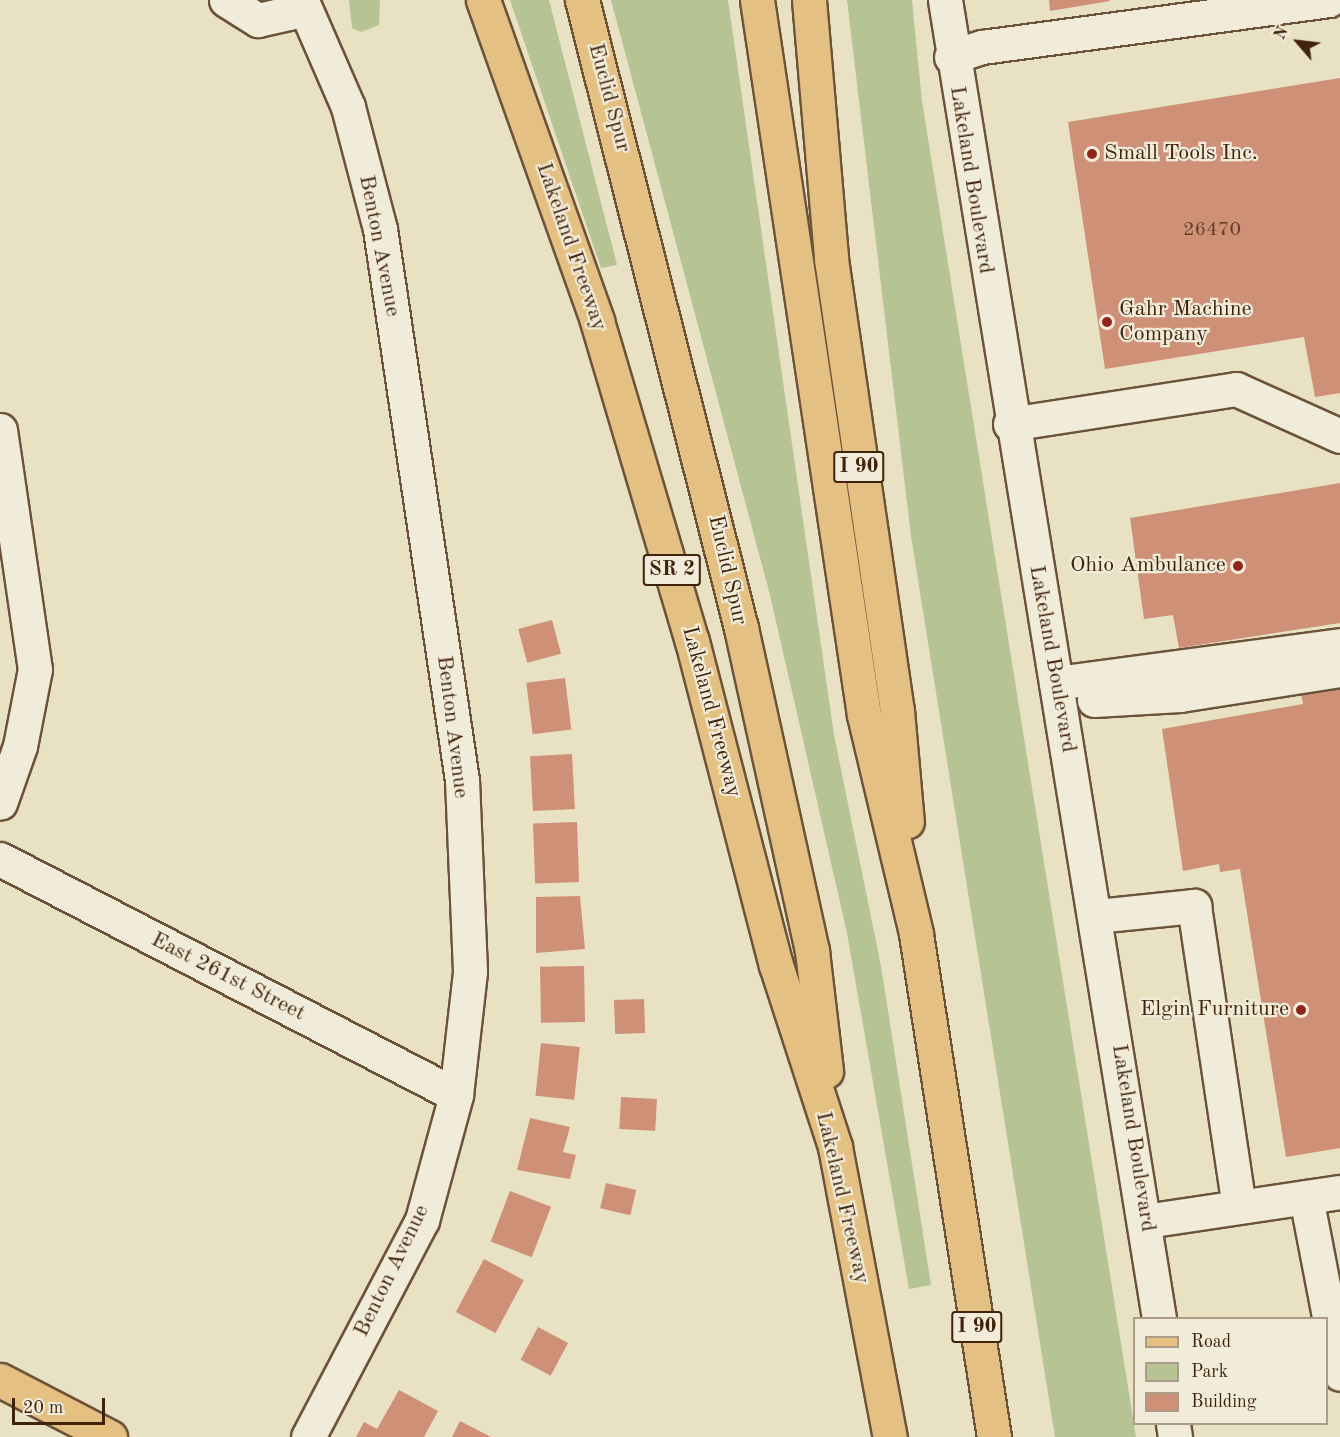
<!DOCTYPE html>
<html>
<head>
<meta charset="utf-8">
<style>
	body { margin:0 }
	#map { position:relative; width:1340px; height:1437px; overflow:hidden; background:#e9e1c4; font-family:"Old Standard TT",serif }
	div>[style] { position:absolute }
	.green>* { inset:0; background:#b6c395 }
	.building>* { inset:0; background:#cf9078; transform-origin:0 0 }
	.roads { filter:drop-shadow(2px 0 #6b5239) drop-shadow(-2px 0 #6b5239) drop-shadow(0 2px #6b5239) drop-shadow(0 -2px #6b5239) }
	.minor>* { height:33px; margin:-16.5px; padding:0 16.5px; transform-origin:16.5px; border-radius:16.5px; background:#f1ecd9 }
	.major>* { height:33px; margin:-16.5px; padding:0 16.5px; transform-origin:16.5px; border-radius:16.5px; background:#e4c082 }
	.highway>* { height:33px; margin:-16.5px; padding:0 16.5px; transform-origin:16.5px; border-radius:16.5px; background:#e4c082 }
	.dots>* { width:16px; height:16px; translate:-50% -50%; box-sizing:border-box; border:3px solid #f1ecd9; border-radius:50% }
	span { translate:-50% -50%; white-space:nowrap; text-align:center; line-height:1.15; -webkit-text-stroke:4.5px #f1ecd9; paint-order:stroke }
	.number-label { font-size:20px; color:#643e26 }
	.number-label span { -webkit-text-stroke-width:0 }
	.shield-label span { padding:2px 4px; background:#f1ecd9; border:2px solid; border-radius:4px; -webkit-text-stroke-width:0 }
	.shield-label { font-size:21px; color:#41220b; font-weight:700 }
	.street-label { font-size:22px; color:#41220b }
	.poi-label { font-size:22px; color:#41220b }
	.left { translate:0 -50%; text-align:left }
	.right { translate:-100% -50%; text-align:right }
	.legend { position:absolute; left:1133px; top:1317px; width:195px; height:108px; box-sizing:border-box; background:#f1ecd9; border:2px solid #ab9b87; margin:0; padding:8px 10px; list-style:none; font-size:18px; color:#41220b }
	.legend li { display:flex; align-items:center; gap:12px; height:30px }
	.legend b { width:30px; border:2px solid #ab9b87 }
	.north { position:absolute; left:1268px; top:12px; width:60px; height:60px; -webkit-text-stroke:4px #f1ecd9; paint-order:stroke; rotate:298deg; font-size:16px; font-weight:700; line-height:24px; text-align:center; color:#41220b }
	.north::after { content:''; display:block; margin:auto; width:21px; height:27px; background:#41220b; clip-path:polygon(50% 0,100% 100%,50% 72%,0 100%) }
	.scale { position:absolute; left:12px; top:1398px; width:93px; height:27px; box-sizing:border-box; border:3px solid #41220b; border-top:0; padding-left:8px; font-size:18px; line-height:21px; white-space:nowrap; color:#41220b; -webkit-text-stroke:4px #f1ecd9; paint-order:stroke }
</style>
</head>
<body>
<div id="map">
	<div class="green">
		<i style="clip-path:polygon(349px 0,380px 0,379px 25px,361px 32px,352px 28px)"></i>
		<i style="clip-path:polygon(510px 0,549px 0,617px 265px,601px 268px)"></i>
		<i style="clip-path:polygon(611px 0,728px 0,834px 735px,881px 966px,931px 1285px,909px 1289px,847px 933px,770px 595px)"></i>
		<i style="clip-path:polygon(847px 0,912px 0,922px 101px,1136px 1437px,1055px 1437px,911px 536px)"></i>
	</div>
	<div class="building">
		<i style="clip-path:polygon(1049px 0,1110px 0,1110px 1px,1050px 11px)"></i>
		<i style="clip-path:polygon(1340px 78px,1340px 393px,1315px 397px,1304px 337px,1105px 369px,1068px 122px)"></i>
		<i style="clip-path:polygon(1340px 483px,1340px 623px,1179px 648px,1173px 615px,1144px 619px,1130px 518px)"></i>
		<i style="left:552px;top:620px;width:35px;height:35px;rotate:75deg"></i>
		<i style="left:565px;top:678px;width:52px;height:39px;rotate:83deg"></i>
		<i style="clip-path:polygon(1340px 682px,1340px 1148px,1286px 1157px,1240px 869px,1220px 872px,1219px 864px,1183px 871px,1162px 729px,1303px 704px,1300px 688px)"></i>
		<i style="left:572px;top:754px;width:55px;height:42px;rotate:87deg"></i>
		<i style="left:577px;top:822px;width:60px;height:44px;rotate:88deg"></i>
		<i style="clip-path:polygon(580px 896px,585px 949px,536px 953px,536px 897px)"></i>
		<i style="left:584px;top:966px;width:56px;height:44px;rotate:89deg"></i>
		<i style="left:644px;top:999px;width:34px;height:30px;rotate:88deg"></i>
		<i style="left:541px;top:1043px;width:39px;height:53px;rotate:6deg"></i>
		<i style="left:621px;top:1097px;width:36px;height:32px;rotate:3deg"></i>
		<i style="clip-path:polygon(530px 1118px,570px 1127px,563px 1152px,576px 1155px,570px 1179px,517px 1170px)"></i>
		<i style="left:606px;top:1183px;width:31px;height:26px;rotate:13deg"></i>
		<i style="left:510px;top:1191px;width:44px;height:54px;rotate:21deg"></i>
		<i style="left:484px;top:1259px;width:45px;height:60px;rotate:28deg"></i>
		<i style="left:538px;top:1327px;width:34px;height:37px;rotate:28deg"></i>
		<i style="clip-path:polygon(399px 1390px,438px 1411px,424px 1437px,356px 1437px,364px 1422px,377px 1429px)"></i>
		<i style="clip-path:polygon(460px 1421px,491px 1437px,452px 1437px)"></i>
	</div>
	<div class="roads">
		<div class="minor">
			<i style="left:226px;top:0;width:38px;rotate:32deg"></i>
			<i style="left:258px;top:20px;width:32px;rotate:-13deg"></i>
			<i style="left:289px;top:13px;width:18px;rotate:-45deg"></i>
			<i style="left:945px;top:0;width:1335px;rotate:80.78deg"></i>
			<i style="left:302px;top:1px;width:116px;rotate:66.5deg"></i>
			<i style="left:348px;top:107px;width:126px;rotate:75.3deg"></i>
			<i style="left:380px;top:229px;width:557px;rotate:81.54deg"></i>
			<i style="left:462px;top:780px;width:192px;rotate:87.6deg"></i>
			<i style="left:470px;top:972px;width:124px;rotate:96.5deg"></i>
			<i style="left:456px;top:1095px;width:130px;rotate:105.2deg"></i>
			<i style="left:422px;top:1220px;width:245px;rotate:117.7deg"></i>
			<i style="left:951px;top:57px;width:33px;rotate:-18deg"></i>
			<i style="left:982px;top:47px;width:350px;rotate:-7.7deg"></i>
			<i style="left:1010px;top:424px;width:229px;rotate:-8.8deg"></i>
			<i style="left:1236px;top:389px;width:114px;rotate:24.3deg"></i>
			<i style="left:0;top:430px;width:242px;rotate:81.7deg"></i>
			<i style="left:35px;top:669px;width:78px;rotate:101deg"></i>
			<i style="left:20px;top:746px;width:60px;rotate:109.3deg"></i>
			<i style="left:1056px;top:683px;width:287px;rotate:-7.6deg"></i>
			<i style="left:1094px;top:700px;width:86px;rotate:-3.3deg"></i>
			<i style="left:1180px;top:695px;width:162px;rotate:-8.9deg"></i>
			<i style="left:0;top:859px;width:513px;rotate:27.36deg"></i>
			<i style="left:1097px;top:916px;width:98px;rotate:-5.9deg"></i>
			<i style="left:1194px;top:906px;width:304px;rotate:81.5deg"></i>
			<i style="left:1306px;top:1197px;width:180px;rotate:79.1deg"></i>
			<i style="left:1146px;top:1221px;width:196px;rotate:-8.5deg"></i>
			<i style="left:1173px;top:1424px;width:13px;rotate:81deg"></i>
		</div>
		<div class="major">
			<i style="left:0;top:1380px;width:124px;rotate:27.4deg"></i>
		</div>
		<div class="highway">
			<i style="left:483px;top:0;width:341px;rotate:70.4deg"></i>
			<i style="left:597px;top:321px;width:334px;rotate:73.5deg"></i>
			<i style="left:692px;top:641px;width:335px;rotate:75.5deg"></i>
			<i style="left:776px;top:965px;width:191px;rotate:72deg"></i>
			<i style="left:835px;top:1147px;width:295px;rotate:79.3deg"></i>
			<i style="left:582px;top:0;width:648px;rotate:75.79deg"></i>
			<i style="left:741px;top:628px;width:331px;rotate:77.6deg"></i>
			<i style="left:812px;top:951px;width:121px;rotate:83.3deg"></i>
			<i style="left:757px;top:0;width:723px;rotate:81.49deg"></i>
			<i style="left:864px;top:715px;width:225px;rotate:76.6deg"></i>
			<i style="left:916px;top:934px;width:509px;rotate:81.19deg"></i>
			<i style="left:809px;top:0;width:260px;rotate:85.1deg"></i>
			<i style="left:831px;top:259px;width:457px;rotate:81.7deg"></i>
			<i style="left:897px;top:711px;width:111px;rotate:84.9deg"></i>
		</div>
	</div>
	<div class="dots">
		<i style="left:1092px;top:154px;background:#8f2418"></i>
		<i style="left:1107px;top:322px;background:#8f2418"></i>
		<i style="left:1238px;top:566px;background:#8f2418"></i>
		<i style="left:1301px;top:1010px;background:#8f2418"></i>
	</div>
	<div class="number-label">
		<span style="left:1212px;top:230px">26470</span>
	</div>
	<div class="shield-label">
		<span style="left:859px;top:467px">I 90</span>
		<span style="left:672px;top:570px">SR 2</span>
		<span style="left:977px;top:1327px">I 90</span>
	</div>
	<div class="street-label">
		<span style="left:609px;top:98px;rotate:75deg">Euclid Spur</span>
		<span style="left:971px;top:180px;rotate:81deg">Lakeland Boulevard</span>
		<span style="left:379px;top:246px;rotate:79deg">Benton Avenue</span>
		<span style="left:571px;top:247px;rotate:71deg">Lakeland Freeway</span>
		<span style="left:727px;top:570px;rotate:77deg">Euclid Spur</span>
		<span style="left:1052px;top:659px;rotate:80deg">Lakeland Boulevard</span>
		<span style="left:711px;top:712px;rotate:75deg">Lakeland Freeway</span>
		<span style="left:452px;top:727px;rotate:83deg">Benton Avenue</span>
		<span style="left:228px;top:977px;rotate:27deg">East 261st Street</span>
		<span style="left:1133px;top:1138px;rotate:81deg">Lakeland Boulevard</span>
		<span style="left:842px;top:1198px;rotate:77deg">Lakeland Freeway</span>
		<span style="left:392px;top:1271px;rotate:-64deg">Benton Avenue</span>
	</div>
	<div class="poi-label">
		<span class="left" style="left:1104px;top:154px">Small Tools Inc.</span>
		<span class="left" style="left:1119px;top:322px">Gahr Machine<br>Company</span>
		<span class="right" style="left:1226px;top:566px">Ohio Ambulance</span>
		<span class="right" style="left:1289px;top:1010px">Elgin Furniture</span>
	</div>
	<ul class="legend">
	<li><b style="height:8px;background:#e4c082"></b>Road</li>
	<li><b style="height:16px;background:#b6c395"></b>Park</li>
	<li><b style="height:16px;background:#cf9078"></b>Building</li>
	</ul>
	<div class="north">N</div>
	<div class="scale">20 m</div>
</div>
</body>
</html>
